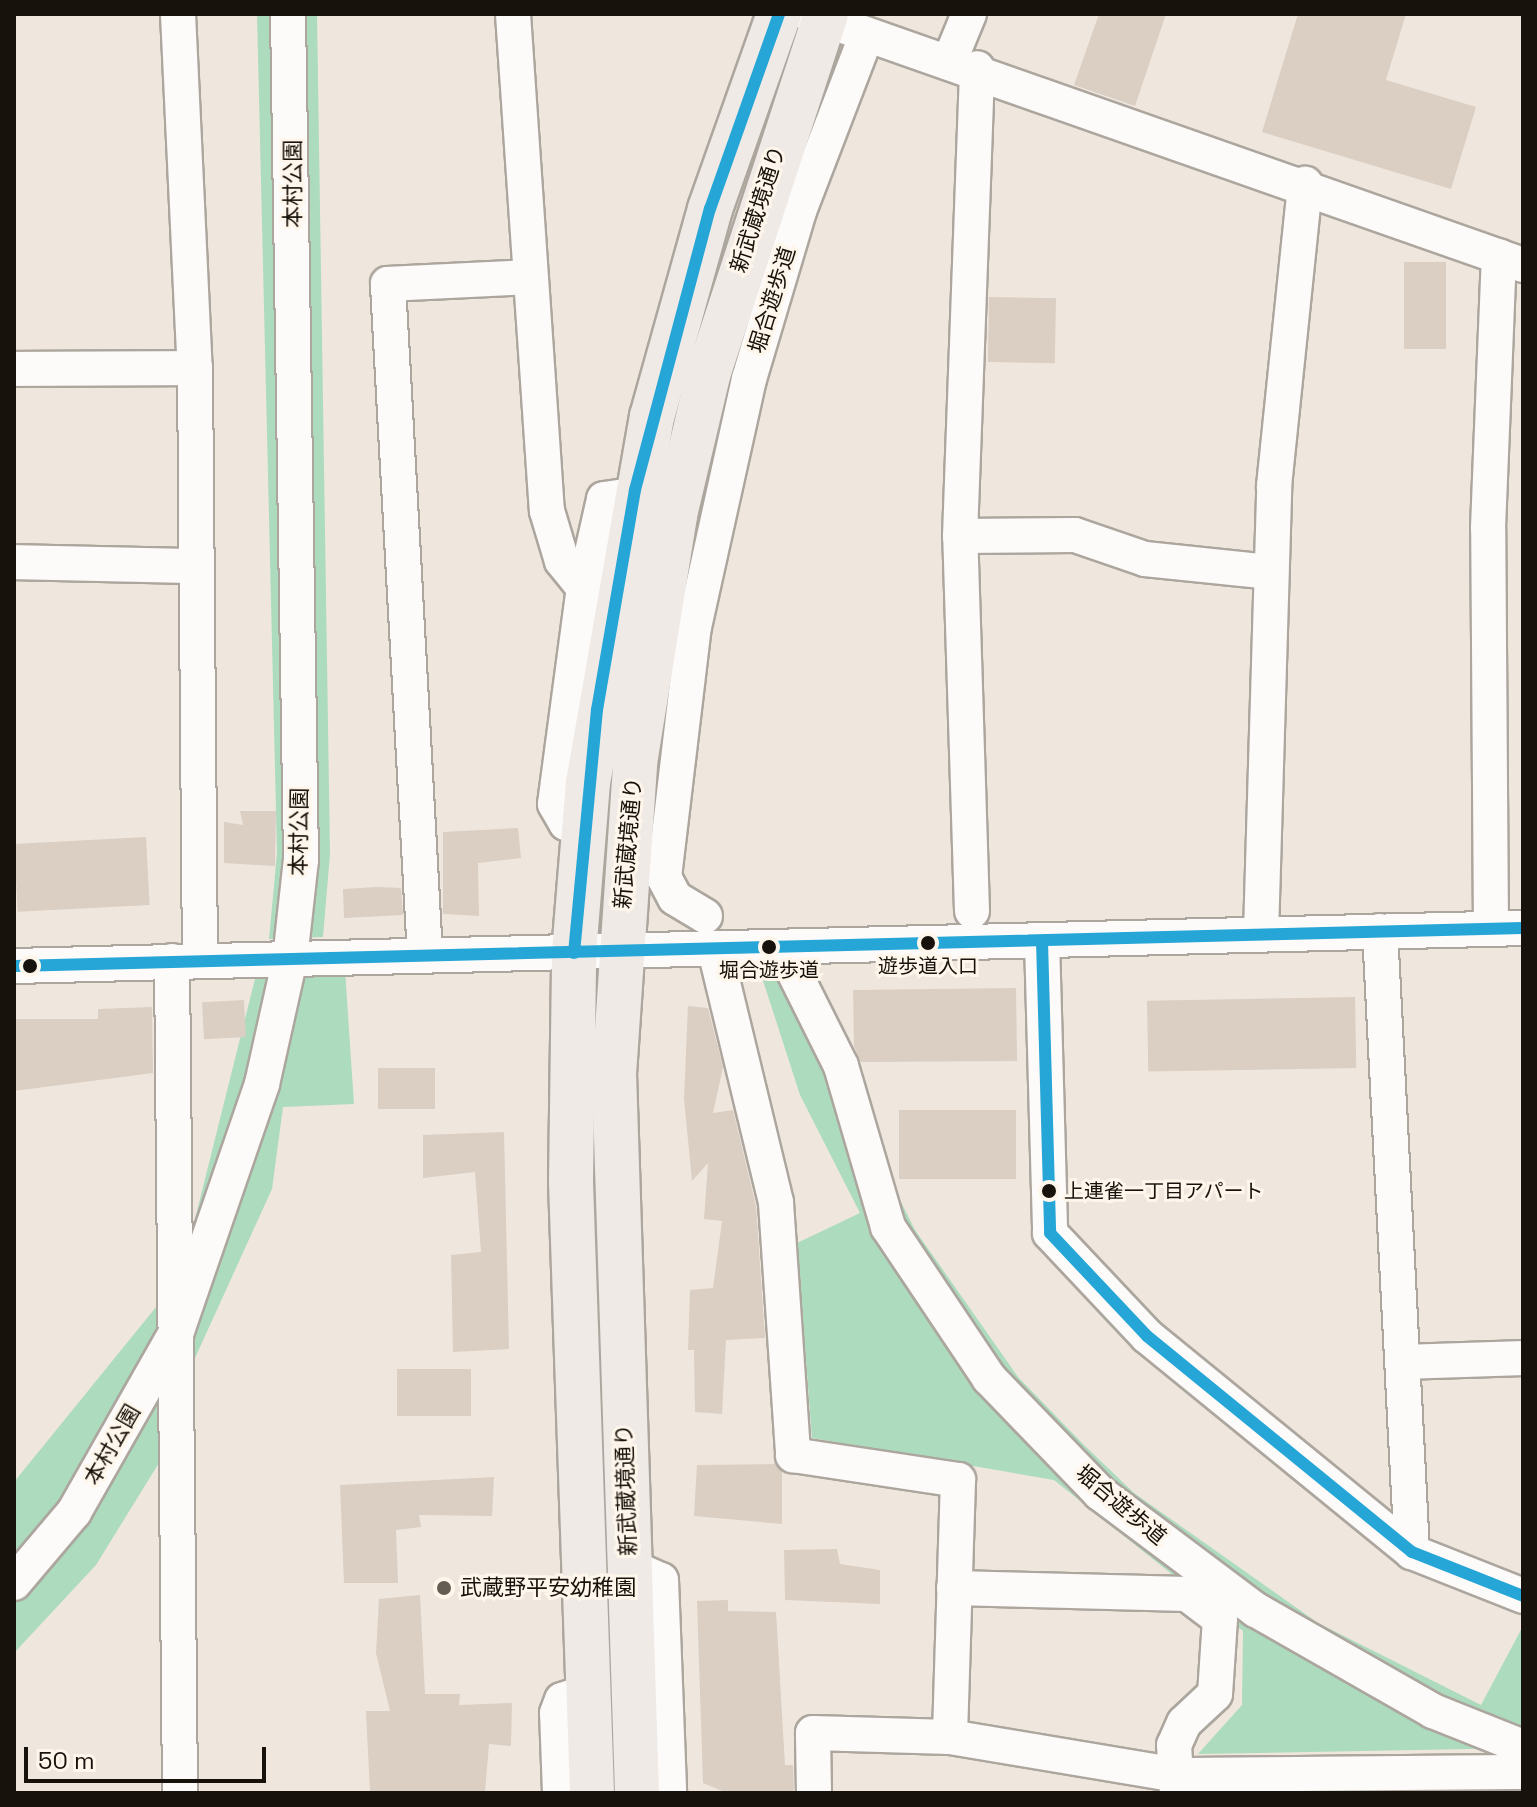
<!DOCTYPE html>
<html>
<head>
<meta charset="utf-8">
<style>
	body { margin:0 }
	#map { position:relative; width:1537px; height:1807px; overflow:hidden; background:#efe7dd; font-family:"Space Grotesk","Noto Sans JP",sans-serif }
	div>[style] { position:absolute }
	.green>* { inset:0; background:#acdbbe }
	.building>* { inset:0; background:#dbcec3; transform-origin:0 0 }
	.roads { filter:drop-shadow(2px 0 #aca69e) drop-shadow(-2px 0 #aca69e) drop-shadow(0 2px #aca69e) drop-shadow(0 -2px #aca69e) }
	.minor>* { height:34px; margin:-17px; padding:0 17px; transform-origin:17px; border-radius:17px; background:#fdfbfa }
	.major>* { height:44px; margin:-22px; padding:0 22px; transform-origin:22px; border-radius:22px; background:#f0eae6 }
	.bus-1>* { height:12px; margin:-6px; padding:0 6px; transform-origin:6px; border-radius:6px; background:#26a6d6 }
	.dots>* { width:22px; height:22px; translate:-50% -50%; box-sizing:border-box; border:4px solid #fff6eb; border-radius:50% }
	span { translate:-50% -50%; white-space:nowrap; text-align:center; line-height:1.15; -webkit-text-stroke:6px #fff6eb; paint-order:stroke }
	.bus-label { font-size:20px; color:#17120b }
	.left { translate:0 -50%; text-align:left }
	.street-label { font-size:22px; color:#17120b }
	.poi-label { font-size:22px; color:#17120b }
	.frame { position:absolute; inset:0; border:16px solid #17120b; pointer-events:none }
	.scale { position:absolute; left:24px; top:1747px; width:242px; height:36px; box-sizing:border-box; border:4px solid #17120b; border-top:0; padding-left:10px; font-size:24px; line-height:28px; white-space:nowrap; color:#17120b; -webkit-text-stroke:6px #fff6eb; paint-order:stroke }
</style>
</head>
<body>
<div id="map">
	<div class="green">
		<i style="clip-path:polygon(257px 14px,317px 14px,330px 854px,323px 937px,269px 939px,277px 853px)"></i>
		<i style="clip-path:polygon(758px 965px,811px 966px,874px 1113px,876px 1152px,915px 1230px,1018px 1377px,1085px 1446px,1134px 1493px,1318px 1623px,1481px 1705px,1523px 1626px,1523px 1748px,1198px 1754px,1242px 1705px,1243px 1631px,1054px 1480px,812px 1438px,797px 1243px,860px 1213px,800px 1095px)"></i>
		<i style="clip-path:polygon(345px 970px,354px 1104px,283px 1107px,272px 1189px,190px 1369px,191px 1235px,257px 971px)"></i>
		<i style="clip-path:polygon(161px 1301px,162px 1458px,96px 1565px,14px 1653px,14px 1482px)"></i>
	</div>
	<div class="building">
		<i style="clip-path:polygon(1099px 14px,1166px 14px,1135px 106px,1074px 85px)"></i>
		<i style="clip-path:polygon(1298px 14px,1406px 14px,1386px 80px,1476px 107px,1451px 189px,1262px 132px)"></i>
		<i style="left:1404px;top:262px;width:42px;height:87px"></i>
		<i style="left:989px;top:297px;width:67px;height:65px;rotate:1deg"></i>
		<i style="clip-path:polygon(240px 811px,276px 811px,275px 866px,224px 863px,224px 822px,243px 825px)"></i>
		<i style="clip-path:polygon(518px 828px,521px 858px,478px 863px,479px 916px,443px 914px,443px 832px)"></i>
		<i style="left:146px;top:837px;width:68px;height:132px;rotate:87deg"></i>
		<i style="clip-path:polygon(377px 887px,401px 888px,403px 915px,344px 918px,343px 889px)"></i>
		<i style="clip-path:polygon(1016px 988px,1017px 1061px,861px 1062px,854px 1046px,853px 990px)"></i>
		<i style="left:1355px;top:997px;width:71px;height:208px;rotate:89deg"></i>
		<i style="left:244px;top:1000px;width:37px;height:42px;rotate:87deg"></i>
		<i style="clip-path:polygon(688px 1006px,708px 1008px,723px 1067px,713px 1113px,733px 1110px,756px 1206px,765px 1338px,726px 1340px,722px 1414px,695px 1412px,694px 1350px,688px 1350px,690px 1290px,713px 1288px,722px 1221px,704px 1219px,708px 1163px,692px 1181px,684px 1099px)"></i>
		<i style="clip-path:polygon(152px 1007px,153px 1073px,14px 1091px,14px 1019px,98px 1019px,98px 1009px)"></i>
		<i style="left:435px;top:1068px;width:41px;height:57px;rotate:90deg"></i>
		<i style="left:899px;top:1110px;width:117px;height:69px"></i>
		<i style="clip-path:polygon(504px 1132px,509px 1349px,453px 1352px,451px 1255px,481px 1252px,475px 1172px,423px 1178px,423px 1135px)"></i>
		<i style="left:397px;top:1369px;width:74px;height:47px"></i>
		<i style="clip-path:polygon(775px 1464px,782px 1471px,782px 1524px,694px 1516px,697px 1465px)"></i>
		<i style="clip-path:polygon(494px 1477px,492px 1516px,419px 1515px,421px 1527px,396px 1530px,398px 1583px,344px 1583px,340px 1485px)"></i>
		<i style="clip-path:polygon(837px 1549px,840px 1564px,880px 1570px,880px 1604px,785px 1600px,784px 1550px)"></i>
		<i style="clip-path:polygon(420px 1595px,425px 1694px,460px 1694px,459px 1705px,512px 1703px,511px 1746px,489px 1744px,485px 1793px,370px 1793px,366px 1711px,390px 1711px,376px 1653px,379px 1599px)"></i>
		<i style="clip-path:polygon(728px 1600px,728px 1611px,776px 1612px,785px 1765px,793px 1765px,794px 1793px,727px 1793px,703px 1783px,697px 1601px)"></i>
	</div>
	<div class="roads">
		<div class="minor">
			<i style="left:178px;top:14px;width:354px;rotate:87.3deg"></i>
			<i style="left:195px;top:368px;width:593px;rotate:89.52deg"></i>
			<i style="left:513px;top:14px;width:498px;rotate:86.1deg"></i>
			<i style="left:547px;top:511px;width:52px;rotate:73.3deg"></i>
			<i style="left:562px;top:561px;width:35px;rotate:51deg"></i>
			<i style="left:809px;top:14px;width:757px;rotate:19.37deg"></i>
			<i style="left:950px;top:60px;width:50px;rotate:-67.6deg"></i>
			<i style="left:14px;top:369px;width:181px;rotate:-0.3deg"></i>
			<i style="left:960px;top:536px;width:115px;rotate:-0.5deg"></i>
			<i style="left:1075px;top:535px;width:74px;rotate:18.9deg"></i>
			<i style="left:1145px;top:559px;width:127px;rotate:5.9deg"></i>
			<i style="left:14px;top:562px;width:181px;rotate:1.3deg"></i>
			<i style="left:584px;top:826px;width:18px;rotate:-171deg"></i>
			<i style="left:566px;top:823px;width:22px;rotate:-120deg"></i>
			<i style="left:555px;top:804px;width:218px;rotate:-82.4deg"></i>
			<i style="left:584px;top:588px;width:91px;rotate:-77.3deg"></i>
			<i style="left:604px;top:499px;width:30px;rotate:-8deg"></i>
			<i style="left:972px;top:911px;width:375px;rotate:-91.8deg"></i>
			<i style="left:960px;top:536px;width:468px;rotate:-87.9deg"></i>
			<i style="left:705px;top:916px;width:35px;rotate:-149deg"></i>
			<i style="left:675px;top:898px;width:24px;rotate:-118deg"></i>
			<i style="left:664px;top:877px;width:252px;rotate:-83.2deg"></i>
			<i style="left:694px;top:627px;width:254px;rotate:-77.5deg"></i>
			<i style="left:749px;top:379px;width:175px;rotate:-73.4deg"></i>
			<i style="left:799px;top:211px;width:170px;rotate:-69deg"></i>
			<i style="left:1491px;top:929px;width:401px;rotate:-90.4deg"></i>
			<i style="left:1488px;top:528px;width:272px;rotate:-87.7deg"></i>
			<i style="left:1380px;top:931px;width:622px;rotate:87.05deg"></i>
			<i style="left:1261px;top:934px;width:448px;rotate:-88.3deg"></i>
			<i style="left:1274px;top:486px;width:304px;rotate:-84.1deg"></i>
			<i style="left:1042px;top:941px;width:292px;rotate:88.4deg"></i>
			<i style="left:1050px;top:1233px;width:141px;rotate:46.7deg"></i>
			<i style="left:1147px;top:1336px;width:342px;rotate:39.2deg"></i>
			<i style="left:1412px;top:1552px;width:119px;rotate:21.6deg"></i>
			<i style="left:782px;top:948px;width:132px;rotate:63.4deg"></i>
			<i style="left:841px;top:1066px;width:168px;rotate:73.7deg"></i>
			<i style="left:888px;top:1227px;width:182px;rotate:56.2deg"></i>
			<i style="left:989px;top:1378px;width:160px;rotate:46deg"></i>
			<i style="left:1100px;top:1493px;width:195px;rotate:36.9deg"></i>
			<i style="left:1256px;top:1610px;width:204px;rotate:29.7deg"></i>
			<i style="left:1433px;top:1711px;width:97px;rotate:21.8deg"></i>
			<i style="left:715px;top:950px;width:260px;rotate:76.4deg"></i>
			<i style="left:776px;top:1203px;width:253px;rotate:86.1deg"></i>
			<i style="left:793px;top:1455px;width:167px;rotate:8.6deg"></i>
			<i style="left:958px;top:1480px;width:257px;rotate:91.8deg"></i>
			<i style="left:425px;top:955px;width:672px;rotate:-93.16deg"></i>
			<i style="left:388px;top:284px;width:142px;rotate:-2.8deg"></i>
			<i style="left:172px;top:961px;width:832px;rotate:89.45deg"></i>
			<i style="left:14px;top:966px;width:1509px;rotate:-1.44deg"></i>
			<i style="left:1404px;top:1362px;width:119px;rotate:-1.9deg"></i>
			<i style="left:629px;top:1566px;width:35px;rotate:24deg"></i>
			<i style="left:661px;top:1580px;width:213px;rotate:87.8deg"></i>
			<i style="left:14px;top:1583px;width:93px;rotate:-49.8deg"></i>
			<i style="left:74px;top:1512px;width:208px;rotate:-60.4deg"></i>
			<i style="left:177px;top:1331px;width:261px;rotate:-71deg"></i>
			<i style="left:262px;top:1084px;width:128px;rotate:-77.4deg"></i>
			<i style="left:290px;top:959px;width:100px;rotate:-83.7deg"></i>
			<i style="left:301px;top:860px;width:846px;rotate:-90.88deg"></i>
			<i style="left:954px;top:1588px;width:233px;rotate:1.5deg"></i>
			<i style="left:1187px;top:1594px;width:41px;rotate:37.1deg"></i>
			<i style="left:1220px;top:1619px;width:75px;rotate:93.8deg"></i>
			<i style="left:1215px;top:1694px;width:42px;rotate:136.9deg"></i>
			<i style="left:1184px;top:1723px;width:24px;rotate:114deg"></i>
			<i style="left:1174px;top:1745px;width:48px;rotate:86.4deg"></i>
			<i style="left:560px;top:1793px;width:80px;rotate:-92.1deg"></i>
			<i style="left:557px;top:1713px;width:14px;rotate:-69deg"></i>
			<i style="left:562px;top:1700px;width:28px;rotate:-18deg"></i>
			<i style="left:814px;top:1793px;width:60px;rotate:-91deg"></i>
			<i style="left:813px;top:1733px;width:137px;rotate:1.7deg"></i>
			<i style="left:950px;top:1737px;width:229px;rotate:9.5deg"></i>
			<i style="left:1176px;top:1775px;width:347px;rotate:-0.5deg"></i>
		</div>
		<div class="major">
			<i style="left:592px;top:1793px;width:612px;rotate:-91.97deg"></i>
			<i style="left:571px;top:1181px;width:228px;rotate:-89.2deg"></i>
			<i style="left:574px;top:953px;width:171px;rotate:-85.3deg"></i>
			<i style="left:588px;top:783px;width:372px;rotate:-80.1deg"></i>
			<i style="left:652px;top:417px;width:216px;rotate:-74.4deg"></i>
			<i style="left:710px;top:209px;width:207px;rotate:-70.5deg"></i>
			<i style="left:637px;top:1793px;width:719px;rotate:-91.83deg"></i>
			<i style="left:614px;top:1074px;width:312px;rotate:-86.1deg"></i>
			<i style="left:635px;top:763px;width:251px;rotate:-80.8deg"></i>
			<i style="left:675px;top:515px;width:144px;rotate:-76.7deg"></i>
			<i style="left:708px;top:375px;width:380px;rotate:-71.9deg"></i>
		</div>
	</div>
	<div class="bus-1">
		<i style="left:1042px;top:941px;width:292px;rotate:88.4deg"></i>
		<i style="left:1050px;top:1233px;width:141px;rotate:46.7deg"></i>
		<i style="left:1147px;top:1336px;width:342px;rotate:39.2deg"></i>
		<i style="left:1412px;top:1552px;width:119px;rotate:21.6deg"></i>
		<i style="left:574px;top:953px;width:244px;rotate:-84.6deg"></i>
		<i style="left:597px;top:710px;width:223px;rotate:-80.2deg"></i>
		<i style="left:635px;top:490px;width:291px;rotate:-75.1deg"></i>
		<i style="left:710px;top:209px;width:207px;rotate:-70.5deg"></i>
		<i style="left:14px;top:966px;width:1509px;rotate:-1.44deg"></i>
	</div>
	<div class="dots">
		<i style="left:928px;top:943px;background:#17120b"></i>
		<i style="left:769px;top:947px;background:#17120b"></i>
		<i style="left:30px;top:966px;background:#17120b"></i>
		<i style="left:1049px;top:1191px;background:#17120b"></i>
		<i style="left:444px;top:1588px;background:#635d54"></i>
	</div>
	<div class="bus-label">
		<span style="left:928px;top:966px">遊歩道入口</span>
		<span style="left:769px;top:970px">堀合遊歩道</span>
		<span class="left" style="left:1064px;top:1191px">上連雀一丁目アパート</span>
	</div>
	<div class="street-label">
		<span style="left:293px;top:184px;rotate:-90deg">本村公園</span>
		<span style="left:758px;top:209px;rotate:-72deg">新武蔵境通り</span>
		<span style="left:772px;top:300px;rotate:-73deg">堀合遊歩道</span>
		<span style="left:299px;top:832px;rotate:-89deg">本村公園</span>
		<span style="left:628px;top:843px;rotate:-85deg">新武蔵境通り</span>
		<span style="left:112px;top:1445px;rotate:-60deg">本村公園</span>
		<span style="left:626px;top:1490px;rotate:-92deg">新武蔵境通り</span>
		<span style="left:1121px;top:1505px;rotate:40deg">堀合遊歩道</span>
	</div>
	<div class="poi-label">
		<span class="left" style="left:460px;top:1588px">武蔵野平安幼稚園</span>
	</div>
	<div class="frame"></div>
	<div class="scale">50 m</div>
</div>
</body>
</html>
